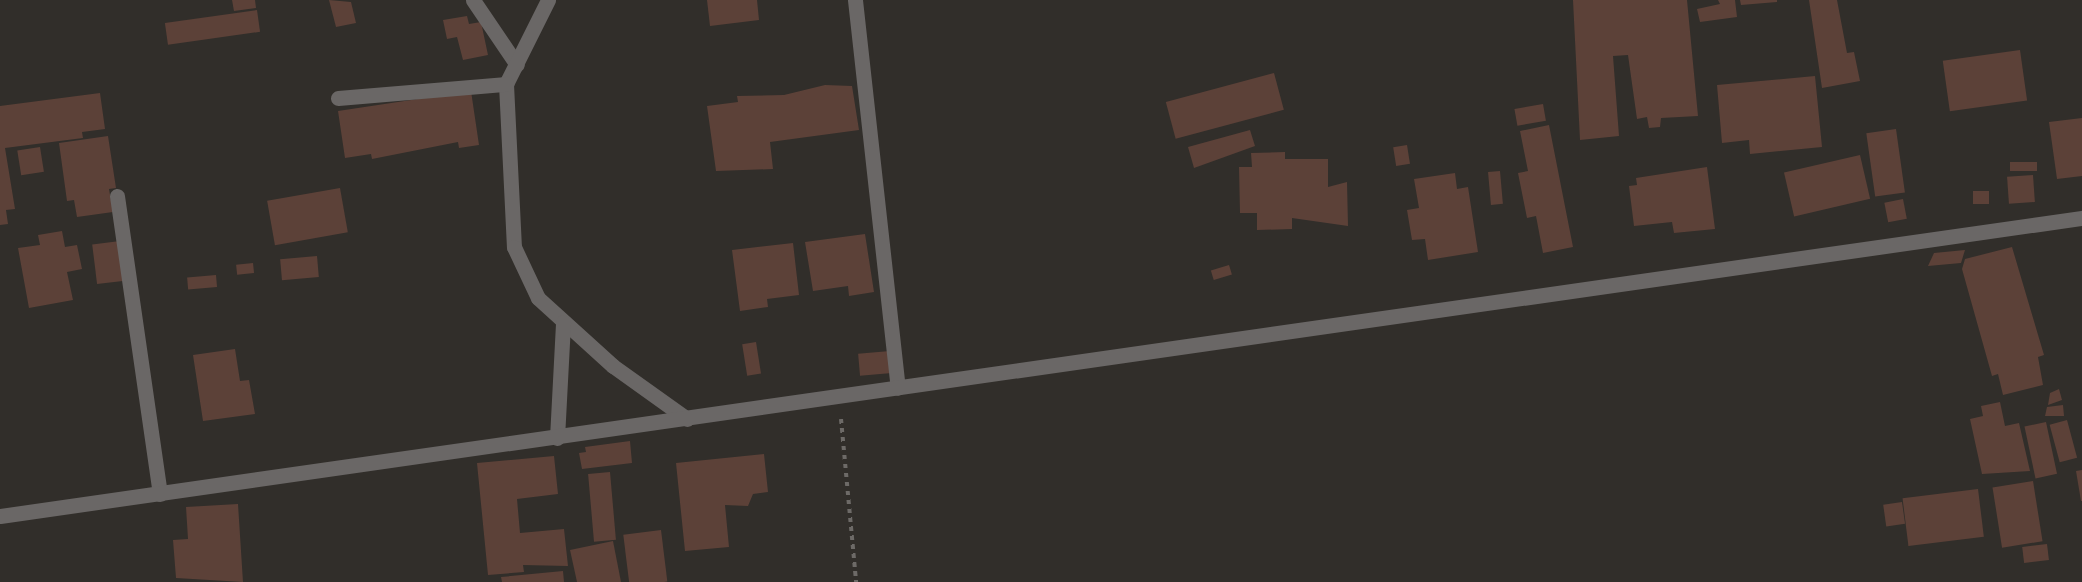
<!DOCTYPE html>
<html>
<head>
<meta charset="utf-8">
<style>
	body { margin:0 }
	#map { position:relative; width:2082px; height:582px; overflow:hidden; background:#312e2a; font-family:"Golos Text",sans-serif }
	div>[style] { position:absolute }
	.building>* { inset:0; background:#5c4138; transform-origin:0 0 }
	.path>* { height:4px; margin-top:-2px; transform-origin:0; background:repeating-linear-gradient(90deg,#6d6a67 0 4.5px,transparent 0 9px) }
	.service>* { height:15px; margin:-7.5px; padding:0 7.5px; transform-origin:7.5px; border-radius:7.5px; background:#6a6766 }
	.minor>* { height:15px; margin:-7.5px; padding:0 7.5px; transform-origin:7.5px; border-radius:7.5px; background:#6a6766 }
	span { translate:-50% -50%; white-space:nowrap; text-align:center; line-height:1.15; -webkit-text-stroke:4.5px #272420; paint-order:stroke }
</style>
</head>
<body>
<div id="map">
	<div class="building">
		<i style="clip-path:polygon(232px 0,255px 0,256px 8px,234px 11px)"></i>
		<i style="clip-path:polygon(329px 0,351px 2px,356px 23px,336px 27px)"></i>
		<i style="clip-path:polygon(707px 0,757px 0,759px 20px,710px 26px)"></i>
		<i style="clip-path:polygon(1573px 0,1687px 0,1698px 116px,1661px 118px,1660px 127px,1649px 128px,1647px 117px,1637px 119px,1628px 55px,1613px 56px,1619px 136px,1580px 140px)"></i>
		<i style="clip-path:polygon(1718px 0,1735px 0,1737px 17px,1700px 22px,1697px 9px,1720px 4px)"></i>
		<i style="clip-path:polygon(1740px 0,1777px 0,1777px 2px,1741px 5px)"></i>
		<i style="clip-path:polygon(1809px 0,1837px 0,1847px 53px,1854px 52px,1860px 81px,1822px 88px)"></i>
		<i style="left:257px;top:10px;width:22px;height:93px;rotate:82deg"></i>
		<i style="clip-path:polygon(467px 16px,469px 24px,481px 22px,488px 55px,463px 60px,457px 37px,447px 39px,443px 20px)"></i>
		<i style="left:2020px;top:50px;width:51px;height:78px;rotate:82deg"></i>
		<i style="left:1274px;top:73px;width:38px;height:112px;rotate:75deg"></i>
		<i style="clip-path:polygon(1815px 76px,1822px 147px,1750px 154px,1749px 140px,1722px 143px,1717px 85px)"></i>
		<i style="clip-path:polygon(825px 85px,852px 86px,859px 130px,770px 142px,773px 169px,716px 171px,707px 106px,738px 102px,737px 96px,784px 95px)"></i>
		<i style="clip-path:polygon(471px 91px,479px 145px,459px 148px,458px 142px,372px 159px,371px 154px,345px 158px,338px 111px)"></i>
		<i style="clip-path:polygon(100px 93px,105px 129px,82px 132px,83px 138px,5px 148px,15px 209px,6px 210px,8px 224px,0 225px,0 106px)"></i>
		<i style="left:1543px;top:104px;width:17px;height:29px;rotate:80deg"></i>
		<i style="clip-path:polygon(2082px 118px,2082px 176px,2057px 179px,2049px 122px)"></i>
		<i style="clip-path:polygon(1549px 125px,1573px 247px,1543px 253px,1536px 216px,1527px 218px,1518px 173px,1528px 171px,1520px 131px)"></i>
		<i style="left:1896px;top:129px;width:64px;height:30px;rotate:82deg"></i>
		<i style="clip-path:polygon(1250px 130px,1255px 146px,1194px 168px,1188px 147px)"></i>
		<i style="clip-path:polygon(108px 136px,116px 188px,109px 189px,113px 212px,77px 217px,74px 200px,67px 201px,59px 143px)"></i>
		<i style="left:1407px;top:145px;width:19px;height:14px;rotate:81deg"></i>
		<i style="left:40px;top:147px;width:25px;height:23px;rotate:81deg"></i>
		<i style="clip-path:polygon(1285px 152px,1285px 159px,1328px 159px,1328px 187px,1347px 182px,1348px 226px,1292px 218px,1292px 229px,1257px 230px,1257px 213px,1240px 213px,1239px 167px,1252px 167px,1251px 153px)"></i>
		<i style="left:1860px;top:155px;width:45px;height:78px;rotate:77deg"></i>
		<i style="left:2010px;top:162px;width:27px;height:9px"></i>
		<i style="clip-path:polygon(1707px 167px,1715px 229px,1674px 233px,1672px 222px,1634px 226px,1629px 186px,1637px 185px,1636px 178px)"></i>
		<i style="left:1500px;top:171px;width:33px;height:12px;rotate:85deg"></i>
		<i style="clip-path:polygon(1455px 173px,1457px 189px,1468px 187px,1478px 252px,1428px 260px,1425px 239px,1412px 240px,1407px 210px,1419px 208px,1414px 179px)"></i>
		<i style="left:2033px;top:175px;width:27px;height:26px;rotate:86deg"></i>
		<i style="left:340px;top:188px;width:45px;height:74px;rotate:80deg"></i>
		<i style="left:1973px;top:191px;width:16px;height:13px"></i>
		<i style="left:1903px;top:199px;width:20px;height:19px;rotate:79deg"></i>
		<i style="clip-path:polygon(62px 231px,65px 247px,77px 245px,82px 269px,67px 272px,73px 300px,29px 308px,18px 248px,40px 245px,38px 235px)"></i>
		<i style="clip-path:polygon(865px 234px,874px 292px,849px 296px,848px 286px,813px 291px,805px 242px)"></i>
		<i style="left:120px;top:241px;width:40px;height:28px;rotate:83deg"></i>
		<i style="clip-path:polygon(793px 243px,799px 295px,767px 299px,768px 307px,740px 311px,732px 250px)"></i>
		<i style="clip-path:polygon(2012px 247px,2044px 355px,2038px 357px,2043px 385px,2003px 395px,1998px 374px,1992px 376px,1962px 269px,1965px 259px)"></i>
		<i style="clip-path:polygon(1965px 250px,1961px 263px,1928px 266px,1934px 253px)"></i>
		<i style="left:317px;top:256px;width:21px;height:37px;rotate:85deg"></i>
		<i style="left:253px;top:263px;width:10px;height:17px;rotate:84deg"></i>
		<i style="left:1229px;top:265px;width:10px;height:19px;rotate:73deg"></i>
		<i style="left:216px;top:275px;width:12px;height:29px;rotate:85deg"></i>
		<i style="left:756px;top:342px;width:32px;height:14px;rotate:81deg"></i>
		<i style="clip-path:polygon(235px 349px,240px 381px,249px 380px,255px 414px,203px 421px,193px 355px)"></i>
		<i style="left:890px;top:351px;width:22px;height:32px;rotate:85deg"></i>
		<i style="clip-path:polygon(2059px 389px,2062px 400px,2048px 405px,2050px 393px)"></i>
		<i style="clip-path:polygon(2000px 402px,2005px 426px,2019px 423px,2030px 471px,1982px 474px,1970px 419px,1983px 416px,1981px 406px)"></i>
		<i style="clip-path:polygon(2063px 405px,2064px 416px,2045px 416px,2047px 407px)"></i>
		<i style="left:2067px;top:420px;width:39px;height:18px;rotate:75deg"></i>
		<i style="left:2046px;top:422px;width:53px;height:22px;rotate:78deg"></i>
		<i style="clip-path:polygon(630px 441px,632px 463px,582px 469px,579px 453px,586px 452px,585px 447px)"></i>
		<i style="clip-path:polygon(764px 454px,768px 492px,753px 494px,748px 506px,725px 505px,729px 547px,685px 551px,676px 463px)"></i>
		<i style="clip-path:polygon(554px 456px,558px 494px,517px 499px,520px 533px,564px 529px,568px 566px,523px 565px,524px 572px,488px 575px,477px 463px)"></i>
		<i style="clip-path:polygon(2082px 470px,2082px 501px,2081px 501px,2076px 471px)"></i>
		<i style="left:610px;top:472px;width:68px;height:22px;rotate:85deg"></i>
		<i style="left:2033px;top:481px;width:61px;height:41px;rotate:81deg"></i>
		<i style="left:1978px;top:489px;width:48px;height:76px;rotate:83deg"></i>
		<i style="left:1902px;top:502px;width:22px;height:19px;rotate:82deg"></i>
		<i style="clip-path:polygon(238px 504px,243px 582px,176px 578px,173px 540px,188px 539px,186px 507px)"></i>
		<i style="left:661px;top:530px;width:52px;height:38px;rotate:83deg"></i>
		<i style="clip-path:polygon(613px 541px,621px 582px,577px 582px,570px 550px)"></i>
		<i style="left:2047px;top:544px;width:16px;height:25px;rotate:83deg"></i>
		<i style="clip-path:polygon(563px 571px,564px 582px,502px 582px,501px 577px)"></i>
	</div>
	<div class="path">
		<i style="left:841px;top:419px;width:164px;rotate:84.7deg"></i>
	</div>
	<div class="service">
		<i style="left:473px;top:0;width:78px;rotate:55.9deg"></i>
		<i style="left:548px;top:0;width:94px;rotate:116.6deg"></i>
		<i style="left:506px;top:84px;width:163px;rotate:87.2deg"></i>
		<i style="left:514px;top:247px;width:56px;rotate:64.8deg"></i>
		<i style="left:538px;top:298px;width:101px;rotate:42.2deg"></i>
		<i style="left:613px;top:366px;width:91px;rotate:35.6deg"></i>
		<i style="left:338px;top:98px;width:169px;rotate:-4.8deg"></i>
		<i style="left:117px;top:196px;width:301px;rotate:81.8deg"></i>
		<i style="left:557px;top:438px;width:116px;rotate:-87deg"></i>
	</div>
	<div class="minor">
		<i style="left:855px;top:0;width:390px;rotate:83.7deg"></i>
		<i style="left:0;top:516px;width:2103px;rotate:-8.15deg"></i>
	</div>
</div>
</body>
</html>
